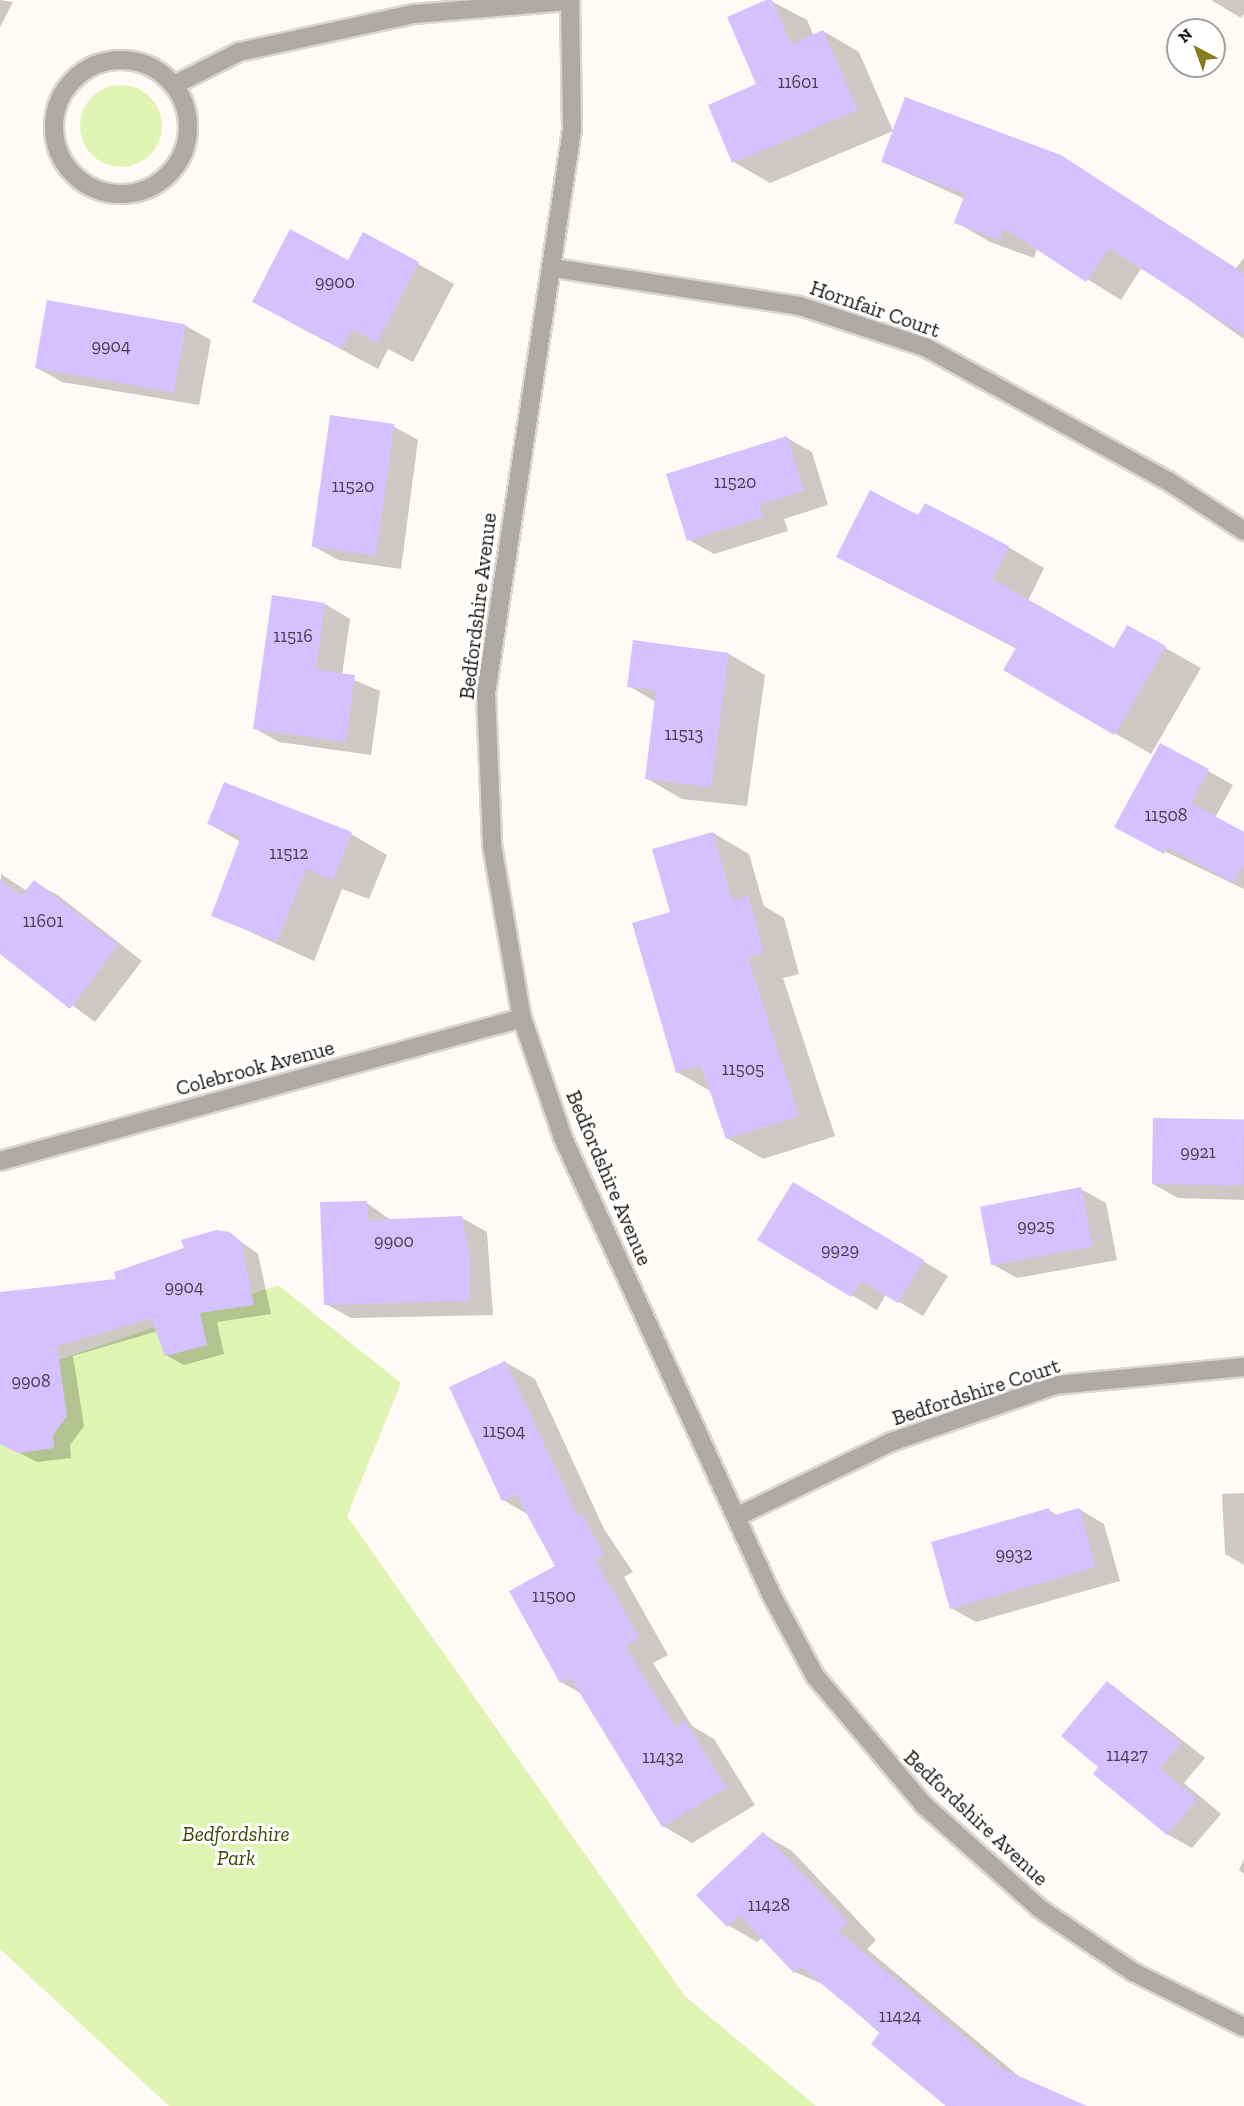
<!DOCTYPE html>
<html>
<head>
<meta charset="utf-8">
<style>
	body { margin:0 }
	#map { position:relative; width:1244px; height:2106px; overflow:hidden; background:#fffaf6; font-family:"Zilla Slab",serif }
	div>[style] { position:absolute }
	.green>* { inset:0; background:#dff4b3 }
	.round { border-radius:50% }
	.shadow>* { inset:0; background:#0003 }
	.building>* { inset:0; background:#d6c1ff; transform-origin:0 0 }
	.roads { filter:drop-shadow(2px 0 #dad5d2) drop-shadow(-2px 0 #dad5d2) drop-shadow(0 2px #dad5d2) drop-shadow(0 -2px #dad5d2) }
	.street>* { height:18px; margin:-9px; padding:0 9px; transform-origin:9px; border-radius:9px; background:#aea9a5 }
	.street>.ring { margin:-9px; padding:0; box-sizing:content-box; background:none; border:18px solid #aea9a5; border-radius:50% }
	span { translate:-50% -50%; white-space:nowrap; text-align:center; line-height:1.15; -webkit-text-stroke:6px #fff; paint-order:stroke }
	.number-label { font-size:18px; color:#48404d }
	.number-label span { -webkit-text-stroke-width:0 }
	.street-label { font-size:21px; color:#191512 }
	.park-label { font-size:21px; color:#394a00; font-style:italic }
	.north { position:absolute; left:1166px; top:18px; width:60px; height:60px; box-sizing:border-box; background:#fff; border:2px solid #a3a1a0; border-radius:50%; rotate:319deg; font-size:16px; font-weight:700; line-height:24px; text-align:center; color:#191512 }
	.north::after { content:''; display:block; margin:auto; width:21px; height:27px; background:#897b20; clip-path:polygon(50% 0,100% 100%,50% 72%,0 100%) }
</style>
</head>
<body>
<div id="map">
	<div class="green">
		<i class="round" style="left:80px;top:85px;width:82px;height:82px"></i>
		<i style="clip-path:polygon(278px 1285px,401px 1383px,347px 1516px,685px 1996px,816px 2106px,169px 2106px,0 1949px,0 1380px)"></i>
	</div>
	<div class="shadow">
		<i style="clip-path:polygon(0 0,13px 2px,0 27px)"></i>
		<i style="clip-path:polygon(769px 0,807px 20px,814px 36px,823px 31px,859px 52px,893px 131px,770px 183px,734px 162px,758px 85px)"></i>
		<i style="clip-path:polygon(1211px 0,1244px 0,1244px 14px,1241px 18px)"></i>
		<i style="clip-path:polygon(1061px 156px,1236px 268px,1244px 258px,1244px 339px,1142px 267px,1121px 300px,1037px 248px,1034px 258px,990px 242px,956px 222px,965px 199px,883px 162px)"></i>
		<i style="clip-path:polygon(349px 262px,418px 264px,454px 284px,413px 362px,388px 349px,378px 369px,290px 322px)"></i>
		<i style="clip-path:polygon(186px 326px,211px 340px,199px 405px,62px 382px,37px 368px)"></i>
		<i style="clip-path:polygon(393px 426px,418px 440px,401px 569px,338px 560px,313px 546px)"></i>
		<i style="clip-path:polygon(787px 438px,812px 452px,828px 505px,784px 519px,788px 531px,714px 554px,689px 540px)"></i>
		<i style="clip-path:polygon(919px 517px,1008px 547px,1044px 568px,1028px 601px,1114px 650px,1128px 627px,1201px 668px,1151px 754px,1005px 670px,1017px 649px,838px 556px)"></i>
		<i style="clip-path:polygon(273px 597px,325px 604px,350px 619px,342px 675px,380px 691px,371px 755px,279px 742px,254px 728px)"></i>
		<i style="clip-path:polygon(634px 642px,729px 654px,765px 675px,747px 806px,682px 799px,646px 778px,656px 702px,629px 686px)"></i>
		<i style="clip-path:polygon(1208px 771px,1233px 785px,1215px 818px,1244px 834px,1244px 889px,1141px 840px)"></i>
		<i style="clip-path:polygon(209px 824px,351px 834px,387px 855px,369px 899px,342px 889px,314px 961px,213px 915px,241px 842px)"></i>
		<i style="clip-path:polygon(713px 833px,749px 854px,764px 906px,784px 918px,799px 974px,783px 978px,835px 1136px,763px 1159px,727px 1138px,712px 1092px,677px 1072px)"></i>
		<i style="clip-path:polygon(1px 874px,27px 891px,34px 882px,59px 896px,142px 961px,95px 1022px,0 952px)"></i>
		<i style="clip-path:polygon(1244px 1122px,1244px 1200px,1178px 1198px,1153px 1184px)"></i>
		<i style="clip-path:polygon(1081px 1189px,1106px 1203px,1117px 1260px,1017px 1278px,992px 1264px)"></i>
		<i style="clip-path:polygon(818px 1198px,948px 1276px,923px 1316px,886px 1294px,877px 1310px,759px 1240px)"></i>
		<i style="clip-path:polygon(367px 1203px,392px 1221px,462px 1218px,487px 1232px,493px 1315px,351px 1318px,326px 1304px)"></i>
		<i style="clip-path:polygon(229px 1233px,258px 1254px,271px 1314px,217px 1322px,224px 1354px,184px 1365px,166px 1355px,158px 1331px,73px 1356px,84px 1426px,70px 1445px,71px 1458px,37px 1462px,0 1443px,0 1294px,118px 1280px)"></i>
		<i style="clip-path:polygon(505px 1362px,535px 1379px,604px 1529px,633px 1572px,624px 1577px,668px 1655px,653px 1663px,692px 1726px,714px 1739px,755px 1805px,692px 1843px,663px 1826px,582px 1694px,561px 1682px,557px 1566px,529px 1515px,503px 1500px)"></i>
		<i style="clip-path:polygon(1244px 1493px,1244px 1565px,1225px 1554px,1222px 1494px)"></i>
		<i style="clip-path:polygon(1079px 1509px,1104px 1524px,1120px 1581px,976px 1622px,951px 1608px,1049px 1510px,1058px 1516px)"></i>
		<i style="clip-path:polygon(1108px 1682px,1205px 1758px,1184px 1783px,1221px 1814px,1192px 1848px,1167px 1834px,1100px 1767px)"></i>
		<i style="clip-path:polygon(763px 1834px,792px 1851px,876px 1940px,867px 1949px,1021px 2078px,1084px 2106px,961px 2106px,827px 1986px,795px 1972px,762px 1938px,757px 1942px,728px 1925px)"></i>
		<i style="clip-path:polygon(1244px 1859px,1244px 1874px,1239px 1870px)"></i>
	</div>
	<div class="building">
		<i style="clip-path:polygon(766px 0,772px 0,791px 44px,823px 30px,858px 110px,732px 163px,708px 105px,756px 84px,727px 17px)"></i>
		<i style="clip-path:polygon(905px 97px,1061px 155px,1244px 274px,1244px 335px,1109px 248px,1086px 282px,1004px 228px,1000px 240px,954px 223px,965px 194px,881px 162px)"></i>
		<i style="clip-path:polygon(290px 229px,348px 260px,363px 232px,419px 262px,377px 343px,352px 329px,341px 349px,252px 302px)"></i>
		<i style="left:47px;top:300px;width:141px;height:69px;rotate:10deg"></i>
		<i style="left:330px;top:415px;width:65px;height:133px;rotate:8deg"></i>
		<i style="clip-path:polygon(787px 436px,804px 491px,759px 505px,764px 517px,687px 541px,666px 474px)"></i>
		<i style="clip-path:polygon(870px 490px,918px 515px,925px 503px,1009px 546px,992px 579px,1114px 648px,1127px 625px,1166px 646px,1114px 735px,1003px 670px,1016px 648px,836px 557px)"></i>
		<i style="clip-path:polygon(272px 595px,325px 603px,316px 670px,355px 675px,346px 742px,253px 729px)"></i>
		<i style="clip-path:polygon(633px 640px,729px 653px,711px 787px,645px 779px,656px 690px,627px 687px)"></i>
		<i style="clip-path:polygon(1160px 743px,1209px 769px,1191px 803px,1244px 832px,1244px 864px,1233px 883px,1167px 847px,1164px 854px,1114px 827px)"></i>
		<i style="clip-path:polygon(224px 782px,352px 832px,333px 880px,306px 869px,277px 942px,211px 916px,241px 837px,207px 824px)"></i>
		<i style="clip-path:polygon(713px 832px,732px 900px,748px 896px,764px 953px,748px 958px,799px 1116px,726px 1139px,701px 1065px,676px 1073px,632px 923px,670px 912px,652px 849px)"></i>
		<i style="clip-path:polygon(0 879px,21px 896px,34px 880px,118px 945px,70px 1009px,0 954px)"></i>
		<i style="left:1153px;top:1118px;width:91px;height:66px;rotate:1deg"></i>
		<i style="clip-path:polygon(793px 1182px,924px 1260px,898px 1303px,861px 1281px,851px 1297px,757px 1240px)"></i>
		<i style="left:1081px;top:1187px;width:60px;height:103px;rotate:79deg"></i>
		<i style="clip-path:polygon(367px 1201px,368px 1220px,462px 1216px,470px 1260px,469px 1301px,324px 1305px,320px 1202px)"></i>
		<i style="clip-path:polygon(216px 1230px,230px 1232px,241px 1242px,254px 1305px,200px 1313px,207px 1345px,165px 1356px,151px 1318px,57px 1346px,67px 1416px,53px 1435px,54px 1448px,18px 1453px,0 1444px,0 1292px,116px 1279px,114px 1272px,184px 1248px,181px 1240px)"></i>
		<i style="clip-path:polygon(505px 1361px,578px 1516px,582px 1514px,604px 1555px,595px 1560px,639px 1638px,625px 1646px,675px 1727px,685px 1720px,726px 1788px,662px 1827px,570px 1677px,560px 1683px,509px 1591px,555px 1566px,516px 1494px,502px 1501px,449px 1387px)"></i>
		<i style="clip-path:polygon(1049px 1508px,1051px 1516px,1079px 1508px,1096px 1567px,950px 1609px,931px 1542px)"></i>
		<i style="clip-path:polygon(1107px 1681px,1181px 1743px,1160px 1768px,1197px 1799px,1167px 1835px,1093px 1774px,1098px 1767px,1061px 1736px)"></i>
		<i style="clip-path:polygon(763px 1832px,848px 1922px,838px 1931px,1001px 2068px,1087px 2106px,946px 2106px,871px 2044px,880px 2032px,801px 1967px,794px 1973px,739px 1915px,727px 1927px,696px 1895px)"></i>
	</div>
	<div class="roads">
		<div class="street">
			<i style="left:570px;top:0;width:130px;rotate:89.1deg"></i>
			<i style="left:572px;top:130px;width:570px;rotate:98.68deg"></i>
			<i style="left:486px;top:693px;width:152px;rotate:87.7deg"></i>
			<i style="left:492px;top:845px;width:176px;rotate:80.2deg"></i>
			<i style="left:522px;top:1018px;width:127px;rotate:71.1deg"></i>
			<i style="left:563px;top:1138px;width:503px;rotate:65.47deg"></i>
			<i style="left:772px;top:1596px;width:91px;rotate:61.7deg"></i>
			<i style="left:815px;top:1676px;width:169px;rotate:49.8deg"></i>
			<i style="left:924px;top:1805px;width:154px;rotate:41.8deg"></i>
			<i style="left:1039px;top:1908px;width:114px;rotate:34.2deg"></i>
			<i style="left:1133px;top:1972px;width:124px;rotate:26.4deg"></i>
			<i class="ring" style="left:54px;top:60px;width:116px;height:116px"></i>
			<i style="left:174px;top:85px;width:73px;rotate:-26.9deg"></i>
			<i style="left:239px;top:52px;width:179px;rotate:-12.3deg"></i>
			<i style="left:414px;top:14px;width:157px;rotate:-4.8deg"></i>
			<i style="left:554px;top:268px;width:249px;rotate:8.8deg"></i>
			<i style="left:800px;top:306px;width:132px;rotate:18.2deg"></i>
			<i style="left:925px;top:347px;width:277px;rotate:28.9deg"></i>
			<i style="left:1168px;top:481px;width:91px;rotate:33.3deg"></i>
			<i style="left:0;top:1161px;width:541px;rotate:-15.32deg"></i>
			<i style="left:738px;top:1516px;width:170px;rotate:-25.8deg"></i>
			<i style="left:891px;top:1442px;width:175px;rotate:-19.1deg"></i>
			<i style="left:1056px;top:1385px;width:189px;rotate:-5.5deg"></i>
		</div>
	</div>
	<div class="number-label">
		<span style="left:798px;top:82px">11601</span>
		<span style="left:335px;top:282px">9900</span>
		<span style="left:111px;top:346px">9904</span>
		<span style="left:735px;top:482px">11520</span>
		<span style="left:353px;top:486px">11520</span>
		<span style="left:293px;top:636px">11516</span>
		<span style="left:684px;top:734px">11513</span>
		<span style="left:1166px;top:815px">11508</span>
		<span style="left:289px;top:853px">11512</span>
		<span style="left:43px;top:921px">11601</span>
		<span style="left:743px;top:1069px">11505</span>
		<span style="left:1198px;top:1152px">9921</span>
		<span style="left:1036px;top:1226px">9925</span>
		<span style="left:394px;top:1241px">9900</span>
		<span style="left:840px;top:1250px">9929</span>
		<span style="left:184px;top:1287px">9904</span>
		<span style="left:31px;top:1381px">9908</span>
		<span style="left:504px;top:1431px">11504</span>
		<span style="left:1014px;top:1554px">9932</span>
		<span style="left:554px;top:1596px">11500</span>
		<span style="left:1127px;top:1755px">11427</span>
		<span style="left:663px;top:1757px">11432</span>
		<span style="left:769px;top:1905px">11428</span>
		<span style="left:900px;top:2016px">11424</span>
	</div>
	<div class="street-label">
		<span style="left:875px;top:309px;rotate:19deg">Hornfair Court</span>
		<span style="left:478px;top:606px;rotate:-83deg">Bedfordshire Avenue</span>
		<span style="left:255px;top:1068px;rotate:-15deg">Colebrook Avenue</span>
		<span style="left:609px;top:1178px;rotate:67deg">Bedfordshire Avenue</span>
		<span style="left:976px;top:1392px;rotate:-18deg">Bedfordshire Court</span>
		<span style="left:976px;top:1818px;rotate:43deg">Bedfordshire Avenue</span>
	</div>
	<div class="park-label">
		<span style="left:236px;top:1846px">Bedfordshire<br>Park</span>
	</div>
	<div class="north">N</div>
</div>
</body>
</html>
